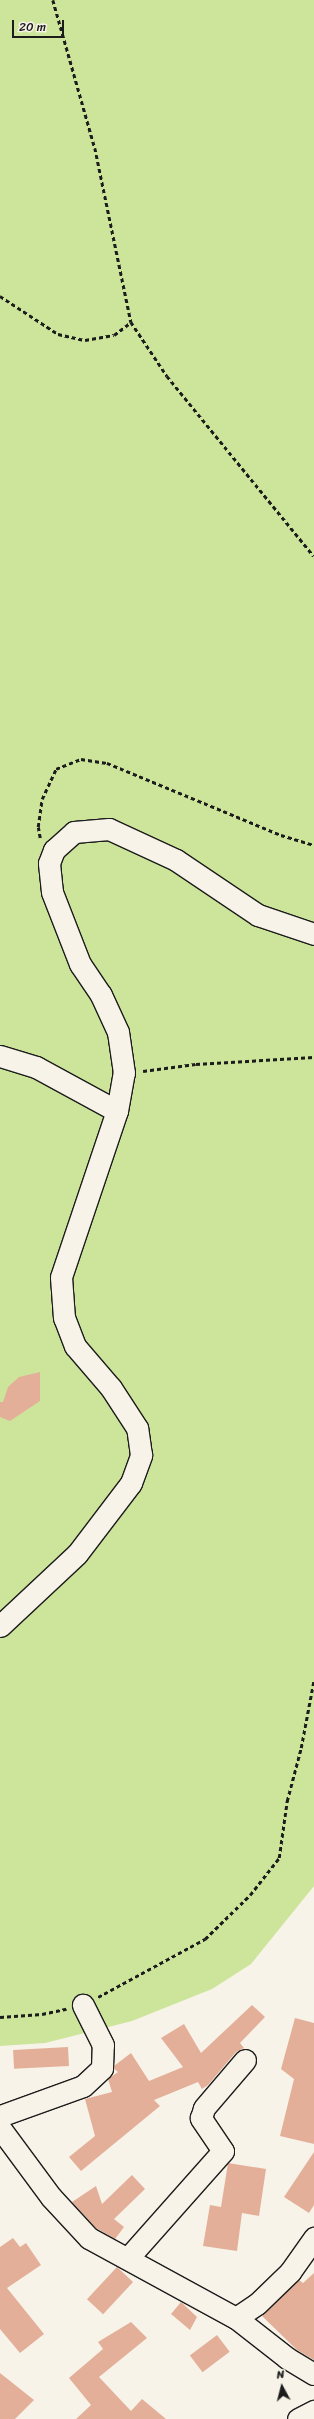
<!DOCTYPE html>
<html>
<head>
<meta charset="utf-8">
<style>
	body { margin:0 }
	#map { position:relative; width:314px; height:2419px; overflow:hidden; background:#f7f3e8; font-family:Sriracha,sans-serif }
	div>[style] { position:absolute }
	.green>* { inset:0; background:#cce59a }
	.building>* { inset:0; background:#e4af99; transform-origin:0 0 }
	.path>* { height:2.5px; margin-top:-1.25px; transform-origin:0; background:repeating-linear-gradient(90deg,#1c1c1c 0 4px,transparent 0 7px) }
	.roads { filter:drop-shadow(1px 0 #1c1c1c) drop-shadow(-1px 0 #1c1c1c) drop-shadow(0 1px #1c1c1c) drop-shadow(0 -1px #1c1c1c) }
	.minor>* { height:21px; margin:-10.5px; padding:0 10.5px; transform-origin:10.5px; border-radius:10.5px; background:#f7f3e8 }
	span { translate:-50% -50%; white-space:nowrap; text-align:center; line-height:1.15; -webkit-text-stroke:3px #f7f3e8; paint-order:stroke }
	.north { position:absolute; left:262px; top:2367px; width:40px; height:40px; -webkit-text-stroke:3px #f7f3e8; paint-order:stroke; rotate:353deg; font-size:11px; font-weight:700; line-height:16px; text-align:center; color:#1c1c1c }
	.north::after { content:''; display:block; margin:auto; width:14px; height:18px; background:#1c1c1c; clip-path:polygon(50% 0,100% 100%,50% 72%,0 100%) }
	.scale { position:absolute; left:12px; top:20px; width:52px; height:18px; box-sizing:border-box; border:2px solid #1c1c1c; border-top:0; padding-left:5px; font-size:12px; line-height:14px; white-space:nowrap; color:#1c1c1c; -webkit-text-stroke:3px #f7f3e8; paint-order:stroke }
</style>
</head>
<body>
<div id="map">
	<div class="green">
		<i style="clip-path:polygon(0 0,314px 0,314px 1886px,251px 1964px,212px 1989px,132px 2021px,45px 2043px,0 2046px)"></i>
	</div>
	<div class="building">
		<i style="clip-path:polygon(40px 1372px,40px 1401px,10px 1421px,0 1417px,0 1402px,3px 1402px,8px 1387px,19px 1377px)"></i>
		<i style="clip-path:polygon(252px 2005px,265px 2017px,240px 2043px,244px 2048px,236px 2052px,208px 2085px,202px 2089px,198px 2082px,154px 2100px,160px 2106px,81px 2171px,69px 2157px,95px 2136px,85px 2099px,112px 2092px,108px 2079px,118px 2072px,114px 2069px,114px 2066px,131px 2053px,149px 2081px,183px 2067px,161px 2038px,184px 2024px,201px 2053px)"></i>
		<i style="clip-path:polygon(295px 2018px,314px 2023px,314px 2144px,280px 2136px,294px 2079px,281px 2069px)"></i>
		<i style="left:68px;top:2047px;width:19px;height:55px;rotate:87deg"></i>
		<i style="clip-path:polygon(314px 2152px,314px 2205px,309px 2213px,284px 2197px)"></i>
		<i style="clip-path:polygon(228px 2163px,266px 2169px,259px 2216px,242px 2213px,237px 2251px,203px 2246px,210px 2205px,221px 2207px)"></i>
		<i style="clip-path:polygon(132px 2175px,145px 2189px,114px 2219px,124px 2227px,115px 2239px,96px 2228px,72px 2202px,96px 2186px,102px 2204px)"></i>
		<i style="clip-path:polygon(13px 2238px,20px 2247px,26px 2243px,41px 2265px,7px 2288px,44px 2334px,20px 2353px,0 2329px,0 2247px)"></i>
		<i style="left:117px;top:2267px;width:22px;height:44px;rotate:43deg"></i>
		<i style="clip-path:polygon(314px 2273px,314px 2360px,297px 2350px,262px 2316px,299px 2280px,303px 2283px)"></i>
		<i style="clip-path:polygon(181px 2302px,197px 2317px,190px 2330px,171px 2314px)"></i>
		<i style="clip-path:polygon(131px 2322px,147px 2338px,99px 2377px,131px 2411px,142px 2399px,166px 2419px,76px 2419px,91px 2405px,69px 2378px,103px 2349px,98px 2342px)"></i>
		<i style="left:217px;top:2335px;width:21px;height:34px;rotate:53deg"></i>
		<i style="clip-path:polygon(0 2373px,34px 2400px,15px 2419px,0 2419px)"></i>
	</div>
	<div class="path">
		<i style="left:53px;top:0;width:154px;rotate:74.2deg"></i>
		<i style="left:95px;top:148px;width:178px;rotate:78.3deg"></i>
		<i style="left:131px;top:322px;width:65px;rotate:56.3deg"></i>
		<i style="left:167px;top:376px;width:232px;rotate:50.8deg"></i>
		<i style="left:0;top:296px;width:69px;rotate:33.2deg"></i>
		<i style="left:58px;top:334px;width:28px;rotate:13deg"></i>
		<i style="left:85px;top:340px;width:29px;rotate:-10deg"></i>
		<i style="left:114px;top:335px;width:21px;rotate:-37deg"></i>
		<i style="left:40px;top:838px;width:11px;rotate:-100deg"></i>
		<i style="left:38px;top:827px;width:28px;rotate:-82deg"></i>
		<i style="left:42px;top:799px;width:33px;rotate:-65deg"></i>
		<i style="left:56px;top:769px;width:27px;rotate:-22deg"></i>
		<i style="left:81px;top:759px;width:26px;rotate:9deg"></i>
		<i style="left:107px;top:763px;width:188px;rotate:22.5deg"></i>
		<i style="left:281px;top:835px;width:34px;rotate:17deg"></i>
		<i style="left:143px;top:1071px;width:53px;rotate:-7.5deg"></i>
		<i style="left:196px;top:1064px;width:118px;rotate:-3.4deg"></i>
		<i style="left:98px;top:1997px;width:122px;rotate:-28.5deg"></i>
		<i style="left:205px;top:1939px;width:63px;rotate:-44.4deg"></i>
		<i style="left:250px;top:1895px;width:47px;rotate:-51.9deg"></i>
		<i style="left:279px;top:1858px;width:58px;rotate:-82deg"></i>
		<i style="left:287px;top:1801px;width:55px;rotate:-75.2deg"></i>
		<i style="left:301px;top:1748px;width:70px;rotate:-79.3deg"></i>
		<i style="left:0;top:2017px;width:42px;rotate:-4.1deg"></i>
		<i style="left:42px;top:2014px;width:25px;rotate:-12deg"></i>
	</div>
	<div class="roads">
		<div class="minor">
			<i style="left:0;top:1056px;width:38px;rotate:17deg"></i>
			<i style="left:36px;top:1067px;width:92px;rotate:28.5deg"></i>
			<i style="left:0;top:1626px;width:105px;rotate:-43.1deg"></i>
			<i style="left:77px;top:1554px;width:89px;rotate:-52.7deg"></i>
			<i style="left:131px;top:1483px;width:30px;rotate:-70deg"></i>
			<i style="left:141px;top:1455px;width:27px;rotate:-98deg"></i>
			<i style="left:137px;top:1428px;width:48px;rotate:-123deg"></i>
			<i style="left:111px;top:1388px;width:55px;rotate:-130.6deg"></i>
			<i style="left:75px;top:1346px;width:30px;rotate:-111deg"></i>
			<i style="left:64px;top:1318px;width:41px;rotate:-94.2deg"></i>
			<i style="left:61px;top:1277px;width:175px;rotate:-71.4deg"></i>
			<i style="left:117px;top:1111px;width:39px;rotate:-80deg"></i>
			<i style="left:124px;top:1073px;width:41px;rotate:-98.3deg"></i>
			<i style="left:118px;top:1032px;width:41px;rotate:-114.7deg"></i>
			<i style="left:101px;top:995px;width:37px;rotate:-124deg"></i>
			<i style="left:80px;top:964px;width:77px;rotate:-111.3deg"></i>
			<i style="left:52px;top:892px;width:29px;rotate:-96deg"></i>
			<i style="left:49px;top:863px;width:14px;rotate:-69deg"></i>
			<i style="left:54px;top:850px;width:27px;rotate:-42deg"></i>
			<i style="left:74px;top:832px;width:35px;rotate:-5deg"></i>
			<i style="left:109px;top:829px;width:74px;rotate:24.8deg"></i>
			<i style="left:176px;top:860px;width:99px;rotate:33.9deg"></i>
			<i style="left:258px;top:915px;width:59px;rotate:18.7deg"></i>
			<i style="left:0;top:2116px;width:88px;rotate:-19.9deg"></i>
			<i style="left:83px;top:2086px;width:26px;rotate:-43deg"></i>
			<i style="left:102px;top:2068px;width:23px;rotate:-88deg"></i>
			<i style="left:103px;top:2045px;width:45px;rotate:-116.6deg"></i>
			<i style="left:0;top:2128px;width:86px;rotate:53.5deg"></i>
			<i style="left:51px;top:2197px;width:56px;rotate:47.2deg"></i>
			<i style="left:89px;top:2238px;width:167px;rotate:28.6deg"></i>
			<i style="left:236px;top:2318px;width:65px;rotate:38.1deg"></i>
			<i style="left:287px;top:2358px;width:31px;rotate:31deg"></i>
			<i style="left:128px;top:2258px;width:143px;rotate:-48.4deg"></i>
			<i style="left:223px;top:2151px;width:40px;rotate:-124deg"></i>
			<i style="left:201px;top:2118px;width:10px;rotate:-73deg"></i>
			<i style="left:204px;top:2108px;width:63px;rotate:-49.5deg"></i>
			<i style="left:236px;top:2318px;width:25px;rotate:-34deg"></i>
			<i style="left:257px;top:2304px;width:46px;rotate:-44.1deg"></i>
			<i style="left:290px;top:2272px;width:42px;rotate:-54.8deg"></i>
			<i style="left:298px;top:2419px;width:18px;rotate:-27deg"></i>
		</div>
	</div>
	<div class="north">N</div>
	<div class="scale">20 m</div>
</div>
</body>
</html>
